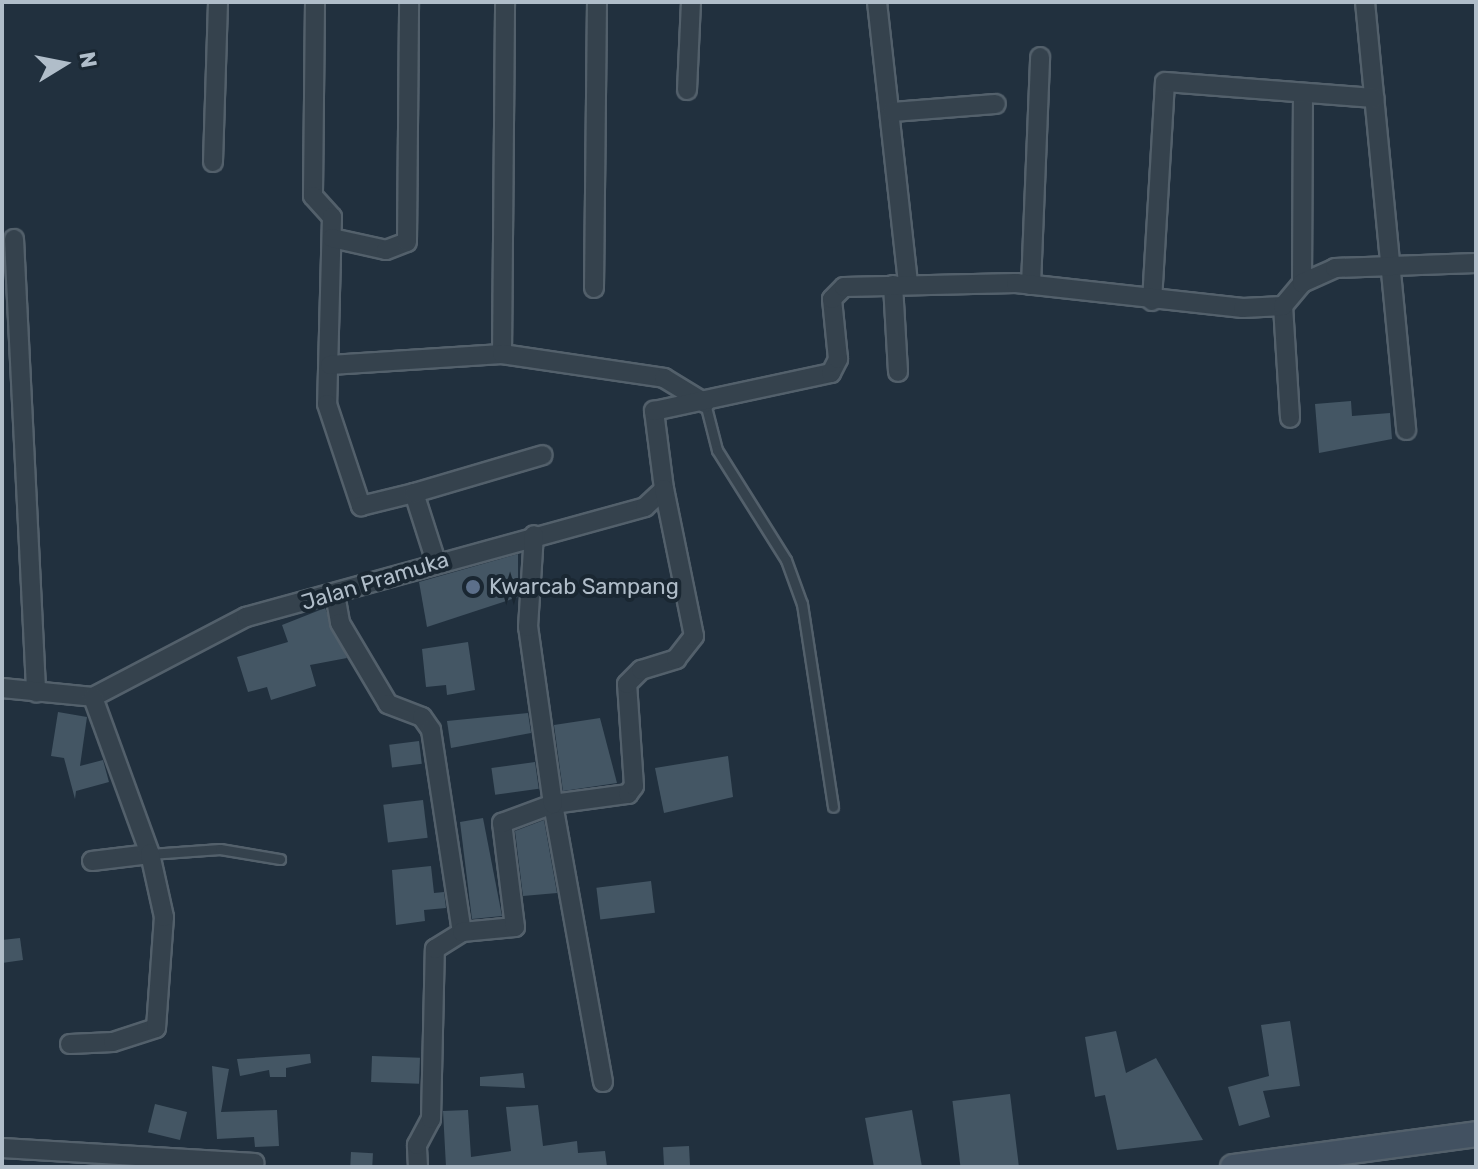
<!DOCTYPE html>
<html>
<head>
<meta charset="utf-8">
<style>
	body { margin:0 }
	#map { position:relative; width:1478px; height:1169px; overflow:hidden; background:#21303e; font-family:Rubik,sans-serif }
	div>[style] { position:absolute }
	.building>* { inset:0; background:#445664; transform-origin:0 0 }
	.roads { filter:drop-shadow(2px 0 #53606b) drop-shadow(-2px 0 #53606b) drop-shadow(0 2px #53606b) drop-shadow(0 -2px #53606b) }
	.lane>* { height:9px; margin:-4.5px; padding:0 4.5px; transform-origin:4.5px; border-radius:4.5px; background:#35424d }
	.street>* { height:18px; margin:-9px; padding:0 9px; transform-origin:9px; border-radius:9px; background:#35424d }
	.secondary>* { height:24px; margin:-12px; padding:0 12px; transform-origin:12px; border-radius:12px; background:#425161 }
	.dots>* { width:22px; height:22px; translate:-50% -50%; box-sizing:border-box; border:4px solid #1a2732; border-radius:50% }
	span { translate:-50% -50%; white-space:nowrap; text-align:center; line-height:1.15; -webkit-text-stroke:8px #1a2732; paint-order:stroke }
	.street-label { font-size:22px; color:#b0bdc9 }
	.poi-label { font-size:22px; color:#b0bdc9 }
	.left { translate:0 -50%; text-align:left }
	.frame { position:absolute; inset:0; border:4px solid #b0bdc9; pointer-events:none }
	.north { position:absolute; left:24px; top:24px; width:80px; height:80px; -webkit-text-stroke:6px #1a2732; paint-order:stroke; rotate:80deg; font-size:22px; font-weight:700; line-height:32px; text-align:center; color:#b0bdc9 }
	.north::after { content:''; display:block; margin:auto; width:28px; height:36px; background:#b0bdc9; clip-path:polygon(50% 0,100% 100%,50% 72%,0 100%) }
</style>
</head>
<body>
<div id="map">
	<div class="building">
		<i style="clip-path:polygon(1351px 401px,1352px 416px,1390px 413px,1392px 439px,1319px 453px,1315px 404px)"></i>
		<i style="clip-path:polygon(518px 554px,518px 597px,427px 627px,419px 582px)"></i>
		<i style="clip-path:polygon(325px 608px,347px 658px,310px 665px,316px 686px,271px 700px,267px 687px,248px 692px,237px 657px,288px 642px,282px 625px)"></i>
		<i style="clip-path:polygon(468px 642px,475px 690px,447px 695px,446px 685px,426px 687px,422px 649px)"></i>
		<i style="clip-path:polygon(58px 712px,87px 717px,80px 766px,103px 760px,109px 782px,76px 791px,75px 799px,64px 758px,51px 756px)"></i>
		<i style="clip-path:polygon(528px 713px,531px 733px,451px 748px,447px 721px)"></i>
		<i style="clip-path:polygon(600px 718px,617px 783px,563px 791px,554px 725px)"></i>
		<i style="left:419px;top:741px;width:23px;height:30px;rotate:83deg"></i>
		<i style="clip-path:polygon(728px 756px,733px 797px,664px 813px,655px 768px)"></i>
		<i style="left:535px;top:762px;width:27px;height:44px;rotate:82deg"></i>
		<i style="left:423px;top:800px;width:38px;height:40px;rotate:83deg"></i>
		<i style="clip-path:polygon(483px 818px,502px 916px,472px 919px,460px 822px)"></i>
		<i style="clip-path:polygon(544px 820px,557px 893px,523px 896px,515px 831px)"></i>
		<i style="clip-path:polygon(431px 866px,434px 893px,444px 892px,446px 908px,424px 910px,425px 921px,396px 925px,392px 870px)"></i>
		<i style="left:651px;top:881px;width:32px;height:55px;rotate:83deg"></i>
		<i style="clip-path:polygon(20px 938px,23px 960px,2px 963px,2px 940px)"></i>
		<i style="clip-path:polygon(1290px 1021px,1300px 1086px,1263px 1091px,1270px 1117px,1239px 1126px,1228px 1087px,1269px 1076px,1261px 1025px)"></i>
		<i style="clip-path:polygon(1116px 1031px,1126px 1073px,1156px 1058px,1203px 1140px,1117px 1150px,1105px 1095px,1095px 1097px,1085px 1037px)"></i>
		<i style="clip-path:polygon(310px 1054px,311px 1063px,286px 1068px,286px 1077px,270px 1077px,269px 1070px,240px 1076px,237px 1059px)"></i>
		<i style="left:372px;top:1056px;width:48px;height:26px;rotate:2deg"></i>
		<i style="clip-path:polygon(212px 1066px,229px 1069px,221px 1112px,277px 1110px,279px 1146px,255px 1147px,254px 1137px,217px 1139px)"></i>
		<i style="clip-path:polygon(523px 1073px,525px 1088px,480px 1086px,480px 1077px)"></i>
		<i style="left:1010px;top:1094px;width:73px;height:58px;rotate:83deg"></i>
		<i style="left:155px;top:1104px;width:33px;height:29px;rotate:14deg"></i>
		<i style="clip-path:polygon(538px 1105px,543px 1146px,577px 1141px,578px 1153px,605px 1151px,607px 1167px,446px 1167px,443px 1111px,468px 1110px,471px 1157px,511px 1151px,506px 1107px)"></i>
		<i style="clip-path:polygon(912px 1110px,922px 1167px,874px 1167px,865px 1118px)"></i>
		<i style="left:689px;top:1146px;width:21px;height:26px;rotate:87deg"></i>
		<i style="left:351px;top:1152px;width:22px;height:14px;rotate:3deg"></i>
	</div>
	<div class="roads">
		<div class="lane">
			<i style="left:705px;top:403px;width:49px;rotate:75.7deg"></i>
			<i style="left:717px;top:450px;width:130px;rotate:57.9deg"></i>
			<i style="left:786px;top:560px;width:47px;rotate:70deg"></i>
			<i style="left:802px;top:604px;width:205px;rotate:81.3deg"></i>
			<i style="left:150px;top:854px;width:70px;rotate:-4.1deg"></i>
			<i style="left:220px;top:849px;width:61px;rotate:9.5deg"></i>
		</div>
		<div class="street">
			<i style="left:315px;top:2px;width:194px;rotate:90.6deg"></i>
			<i style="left:313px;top:196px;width:28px;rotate:48deg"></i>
			<i style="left:332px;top:217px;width:187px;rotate:91.5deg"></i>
			<i style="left:327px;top:404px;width:108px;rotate:71.6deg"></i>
			<i style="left:361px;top:506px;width:55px;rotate:-13.8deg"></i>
			<i style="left:414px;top:493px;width:72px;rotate:72.3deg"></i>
			<i style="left:877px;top:2px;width:284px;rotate:83.7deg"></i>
			<i style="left:1365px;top:2px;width:430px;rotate:84.5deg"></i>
			<i style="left:687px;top:90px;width:88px;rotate:-87.4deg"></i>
			<i style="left:892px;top:112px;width:104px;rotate:-4.4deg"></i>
			<i style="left:213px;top:162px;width:160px;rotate:-88.2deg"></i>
			<i style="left:332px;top:238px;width:55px;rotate:12.5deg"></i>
			<i style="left:386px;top:250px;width:22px;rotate:-21deg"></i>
			<i style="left:407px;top:242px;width:240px;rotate:-89.5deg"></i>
			<i style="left:14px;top:239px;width:454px;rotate:87.2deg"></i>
			<i style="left:1302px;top:283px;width:190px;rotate:-89.7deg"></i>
			<i style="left:893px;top:285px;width:87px;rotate:86.7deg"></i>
			<i style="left:1031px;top:285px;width:228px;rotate:-87.7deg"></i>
			<i style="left:594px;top:288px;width:286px;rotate:-89.4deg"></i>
			<i style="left:1152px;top:301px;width:219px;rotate:-86.6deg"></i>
			<i style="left:1165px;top:82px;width:210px;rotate:4.4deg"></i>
			<i style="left:1283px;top:306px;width:112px;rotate:86.4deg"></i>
			<i style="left:502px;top:354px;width:352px;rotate:-89.5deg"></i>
			<i style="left:330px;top:365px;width:172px;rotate:-3.7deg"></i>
			<i style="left:502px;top:354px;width:164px;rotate:8.4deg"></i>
			<i style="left:664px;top:378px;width:48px;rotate:31.4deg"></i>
			<i style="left:414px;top:493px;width:134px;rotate:-16.4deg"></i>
			<i style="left:335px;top:594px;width:29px;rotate:80deg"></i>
			<i style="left:340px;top:623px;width:94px;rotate:59.3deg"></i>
			<i style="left:388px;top:704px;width:36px;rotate:21deg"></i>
			<i style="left:422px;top:717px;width:16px;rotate:55deg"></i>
			<i style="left:431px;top:730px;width:204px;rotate:81.3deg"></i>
			<i style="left:2px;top:688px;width:91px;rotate:5.6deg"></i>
			<i style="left:93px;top:697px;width:173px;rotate:-27.6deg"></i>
			<i style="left:246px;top:617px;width:414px;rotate:-15.4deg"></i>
			<i style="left:645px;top:507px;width:26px;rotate:-43deg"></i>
			<i style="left:664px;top:489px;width:79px;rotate:-97.3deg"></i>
			<i style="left:654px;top:411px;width:181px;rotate:-12.1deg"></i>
			<i style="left:831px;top:373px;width:16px;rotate:-63deg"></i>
			<i style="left:838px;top:359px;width:60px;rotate:-95.7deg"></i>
			<i style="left:832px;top:299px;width:17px;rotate:-45deg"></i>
			<i style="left:844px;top:287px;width:172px;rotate:-1.3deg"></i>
			<i style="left:1016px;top:283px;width:228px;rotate:6.3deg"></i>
			<i style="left:1243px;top:308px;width:40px;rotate:-2.9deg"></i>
			<i style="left:1283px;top:306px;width:30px;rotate:-50deg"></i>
			<i style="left:1302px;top:283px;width:36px;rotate:-24deg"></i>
			<i style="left:1335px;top:268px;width:141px;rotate:-2deg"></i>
			<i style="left:92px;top:861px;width:58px;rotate:-6.9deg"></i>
			<i style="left:150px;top:854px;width:167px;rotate:-110deg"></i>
			<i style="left:70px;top:1044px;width:43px;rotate:-2.7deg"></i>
			<i style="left:113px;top:1042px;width:45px;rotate:-18deg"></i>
			<i style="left:156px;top:1028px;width:111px;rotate:-85.9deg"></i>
			<i style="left:164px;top:917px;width:65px;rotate:-102.5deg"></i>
			<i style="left:603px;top:1082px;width:282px;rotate:-100.2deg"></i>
			<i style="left:553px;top:804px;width:76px;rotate:-7.6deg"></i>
			<i style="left:628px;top:794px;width:10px;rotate:-53deg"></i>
			<i style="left:634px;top:786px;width:102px;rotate:-93.9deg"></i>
			<i style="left:627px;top:684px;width:20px;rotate:-45deg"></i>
			<i style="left:641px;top:670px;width:37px;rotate:-17deg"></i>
			<i style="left:676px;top:659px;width:29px;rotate:-52deg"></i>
			<i style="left:694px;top:636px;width:150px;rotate:-101.5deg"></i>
			<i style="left:2px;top:1148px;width:253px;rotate:3.4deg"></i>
			<i style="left:418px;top:1167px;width:22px;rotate:-93deg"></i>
			<i style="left:417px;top:1145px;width:30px;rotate:-62deg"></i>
			<i style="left:431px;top:1119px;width:170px;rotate:-88.7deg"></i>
			<i style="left:435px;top:949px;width:32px;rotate:-32deg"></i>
			<i style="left:462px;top:932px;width:53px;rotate:-5.4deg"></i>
			<i style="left:515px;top:927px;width:105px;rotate:-97.1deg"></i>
			<i style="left:502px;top:823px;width:54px;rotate:-20.4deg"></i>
			<i style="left:553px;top:804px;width:179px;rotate:-98deg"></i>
			<i style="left:528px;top:627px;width:92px;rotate:-86.3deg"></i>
		</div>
		<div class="secondary">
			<i style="left:1233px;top:1167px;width:245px;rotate:-7.7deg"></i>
		</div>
	</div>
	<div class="dots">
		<i style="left:473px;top:587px;background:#5c6f8a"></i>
	</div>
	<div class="street-label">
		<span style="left:375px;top:581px;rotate:-17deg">Jalan Pramuka</span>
	</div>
	<div class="poi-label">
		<span class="left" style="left:489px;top:587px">Kwarcab Sampang</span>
	</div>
	<div class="frame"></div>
	<div class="north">N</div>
</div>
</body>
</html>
